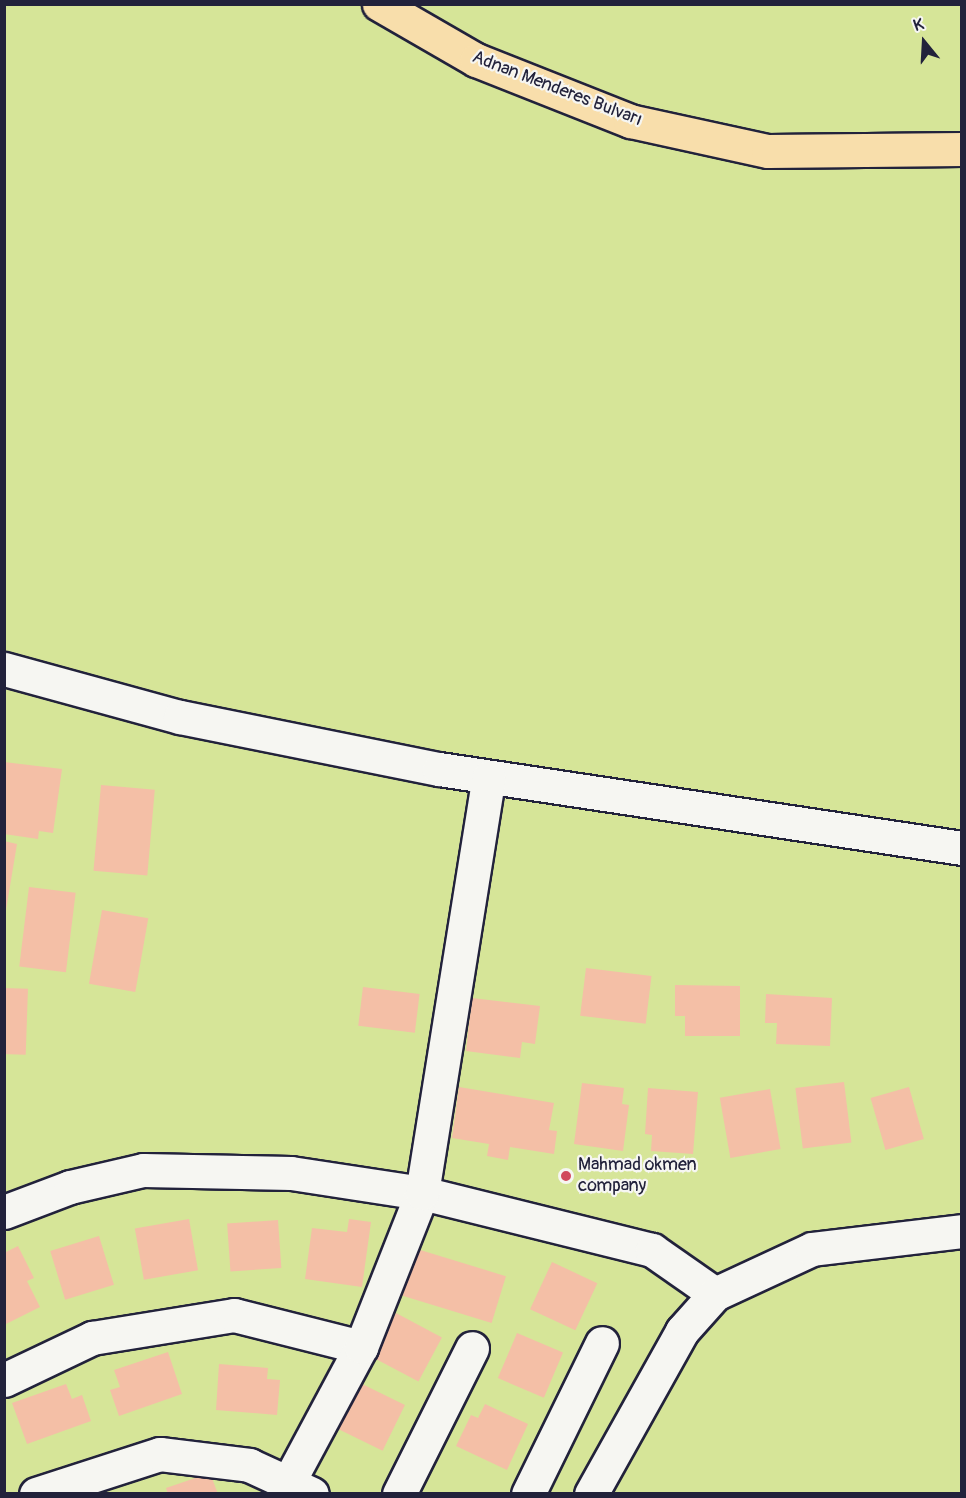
<!DOCTYPE html>
<html>
<head>
<meta charset="utf-8">
<style>
	body { margin:0 }
	#map { position:relative; width:966px; height:1498px; overflow:hidden; background:#f6f6f2; font-family:Pangolin,sans-serif }
	div>[style] { position:absolute }
	.green>* { inset:0; background:#d6e598; transform-origin:0 0 }
	.building>* { inset:0; background:#f4bfa6; transform-origin:0 0 }
	.roads { filter:drop-shadow(2px 0 #22223b) drop-shadow(-2px 0 #22223b) drop-shadow(0 2px #22223b) drop-shadow(0 -2px #22223b) }
	.minor>* { height:33px; margin:-16.5px; padding:0 16.5px; transform-origin:16.5px; border-radius:16.5px; background:#f6f6f2 }
	.major>* { height:33px; margin:-16.5px; padding:0 16.5px; transform-origin:16.5px; border-radius:16.5px; background:#f8deab }
	.dots>* { width:16px; height:16px; translate:-50% -50%; box-sizing:border-box; border:3px solid #f6f6f2; border-radius:50% }
	span { translate:-50% -50%; white-space:nowrap; text-align:center; line-height:1.15; -webkit-text-stroke:4.5px #f6f6f2; paint-order:stroke }
	.street-label { font-size:18px; color:#22223b }
	.poi-label { font-size:18px; color:#22223b }
	.left { translate:0 -50%; text-align:left }
	.frame { position:absolute; inset:0; border:6px solid #22223b; pointer-events:none }
	.north { position:absolute; left:894px; top:12px; width:60px; height:60px; -webkit-text-stroke:4px #f6f6f2; paint-order:stroke; rotate:342deg; font-size:16px; font-weight:700; line-height:24px; text-align:center; color:#22223b }
	.north::after { content:''; display:block; margin:auto; width:21px; height:27px; background:#22223b; clip-path:polygon(50% 0,100% 100%,50% 72%,0 100%) }
</style>
</head>
<body>
<div id="map">
	<div class="green">
		<i style="left:5px;top:5px;width:956px;height:1488px"></i>
	</div>
	<div class="building">
		<i style="clip-path:polygon(4px 762px,62px 769px,53px 833px,39px 831px,38px 839px,4px 834px)"></i>
		<i style="left:101px;top:785px;width:54px;height:86px;rotate:5deg"></i>
		<i style="clip-path:polygon(4px 841px,17px 844px,6px 910px,4px 910px)"></i>
		<i style="left:29px;top:887px;width:47px;height:80px;rotate:7deg"></i>
		<i style="left:102px;top:910px;width:47px;height:75px;rotate:10deg"></i>
		<i style="left:586px;top:968px;width:66px;height:48px;rotate:7deg"></i>
		<i style="clip-path:polygon(675px 985px,740px 986px,740px 1036px,685px 1036px,685px 1016px,675px 1016px)"></i>
		<i style="left:363px;top:987px;width:57px;height:39px;rotate:7deg"></i>
		<i style="left:4px;top:988px;width:24px;height:66px;rotate:2deg"></i>
		<i style="clip-path:polygon(766px 994px,832px 998px,830px 1046px,776px 1044px,777px 1023px,765px 1023px)"></i>
		<i style="clip-path:polygon(472px 998px,540px 1006px,535px 1044px,522px 1042px,520px 1058px,466px 1051px)"></i>
		<i style="left:844px;top:1082px;width:61px;height:49px;rotate:83deg"></i>
		<i style="clip-path:polygon(582px 1083px,624px 1088px,622px 1104px,629px 1105px,623px 1151px,574px 1144px)"></i>
		<i style="clip-path:polygon(459px 1087px,554px 1103px,549px 1130px,557px 1131px,554px 1154px,510px 1147px,508px 1160px,487px 1156px,489px 1144px,452px 1138px)"></i>
		<i style="left:909px;top:1087px;width:54px;height:40px;rotate:74deg"></i>
		<i style="clip-path:polygon(648px 1088px,698px 1092px,693px 1154px,651px 1151px,652px 1135px,645px 1134px)"></i>
		<i style="left:770px;top:1089px;width:61px;height:51px;rotate:80deg"></i>
		<i style="left:189px;top:1219px;width:52px;height:55px;rotate:80deg"></i>
		<i style="clip-path:polygon(349px 1219px,371px 1222px,362px 1287px,305px 1279px,312px 1228px,347px 1232px)"></i>
		<i style="left:278px;top:1220px;width:48px;height:51px;rotate:86deg"></i>
		<i style="left:99px;top:1236px;width:51px;height:51px;rotate:73deg"></i>
		<i style="clip-path:polygon(18px 1246px,34px 1278px,27px 1281px,40px 1307px,4px 1325px,4px 1253px)"></i>
		<i style="left:417px;top:1249px;width:93px;height:49px;rotate:17deg"></i>
		<i style="left:552px;top:1262px;width:50px;height:52px;rotate:25deg"></i>
		<i style="left:396px;top:1313px;width:52px;height:50px;rotate:28deg"></i>
		<i style="left:517px;top:1333px;width:50px;height:49px;rotate:23deg"></i>
		<i style="clip-path:polygon(168px 1352px,182px 1394px,119px 1416px,110px 1390px,120px 1387px,114px 1370px)"></i>
		<i style="clip-path:polygon(219px 1364px,268px 1368px,267px 1379px,280px 1380px,277px 1415px,216px 1410px)"></i>
		<i style="left:360px;top:1383px;width:50px;height:51px;rotate:26deg"></i>
		<i style="clip-path:polygon(66px 1384px,72px 1399px,82px 1395px,91px 1421px,27px 1444px,12px 1403px)"></i>
		<i style="clip-path:polygon(485px 1404px,528px 1424px,507px 1470px,456px 1446px,471px 1415px,478px 1418px)"></i>
		<i style="clip-path:polygon(210px 1473px,218px 1494px,168px 1494px,166px 1488px)"></i>
	</div>
	<div class="roads">
		<div class="minor">
			<i style="left:4px;top:669px;width:182px;rotate:15.3deg"></i>
			<i style="left:180px;top:717px;width:264px;rotate:11.4deg"></i>
			<i style="left:439px;top:769px;width:529px;rotate:8.59deg"></i>
			<i style="left:4px;top:1212px;width:71px;rotate:-20.7deg"></i>
			<i style="left:70px;top:1187px;width:75px;rotate:-13.1deg"></i>
			<i style="left:143px;top:1170px;width:148px;rotate:1.2deg"></i>
			<i style="left:291px;top:1173px;width:133px;rotate:8.7deg"></i>
			<i style="left:422px;top:1193px;width:237px;rotate:13.9deg"></i>
			<i style="left:652px;top:1250px;width:77px;rotate:34.9deg"></i>
			<i style="left:4px;top:1380px;width:98px;rotate:-25.5deg"></i>
			<i style="left:92px;top:1338px;width:144px;rotate:-9.2deg"></i>
			<i style="left:234px;top:1315px;width:131px;rotate:14.1deg"></i>
			<i style="left:288px;top:1483px;width:154px;rotate:-61.8deg"></i>
			<i style="left:361px;top:1347px;width:166px;rotate:-68.4deg"></i>
			<i style="left:422px;top:1193px;width:421px;rotate:-80.9deg"></i>
			<i style="left:36px;top:1494px;width:130px;rotate:-17.9deg"></i>
			<i style="left:160px;top:1454px;width:90px;rotate:7deg"></i>
			<i style="left:249px;top:1465px;width:69px;rotate:24.7deg"></i>
			<i style="left:399px;top:1494px;width:163px;rotate:-63.4deg"></i>
			<i style="left:528px;top:1494px;width:168px;rotate:-63.9deg"></i>
			<i style="left:591px;top:1494px;width:187px;rotate:-60.8deg"></i>
			<i style="left:682px;top:1331px;width:50px;rotate:-48.3deg"></i>
			<i style="left:715px;top:1294px;width:107px;rotate:-24.9deg"></i>
			<i style="left:812px;top:1249px;width:151px;rotate:-6.8deg"></i>
		</div>
		<div class="major">
			<i style="left:379px;top:4px;width:112px;rotate:30deg"></i>
			<i style="left:476px;top:60px;width:166px;rotate:21.6deg"></i>
			<i style="left:630px;top:121px;width:141px;rotate:12.3deg"></i>
			<i style="left:768px;top:151px;width:194px;rotate:-0.6deg"></i>
		</div>
	</div>
	<div class="dots">
		<i style="left:566px;top:1176px;background:#d1495b"></i>
	</div>
	<div class="street-label">
		<span style="left:557px;top:89px;rotate:21deg">Adnan Menderes Bulvarı</span>
	</div>
	<div class="poi-label">
		<span class="left" style="left:578px;top:1176px">Mahmad okmen<br>company</span>
	</div>
	<div class="frame"></div>
	<div class="north">K</div>
</div>
</body>
</html>
